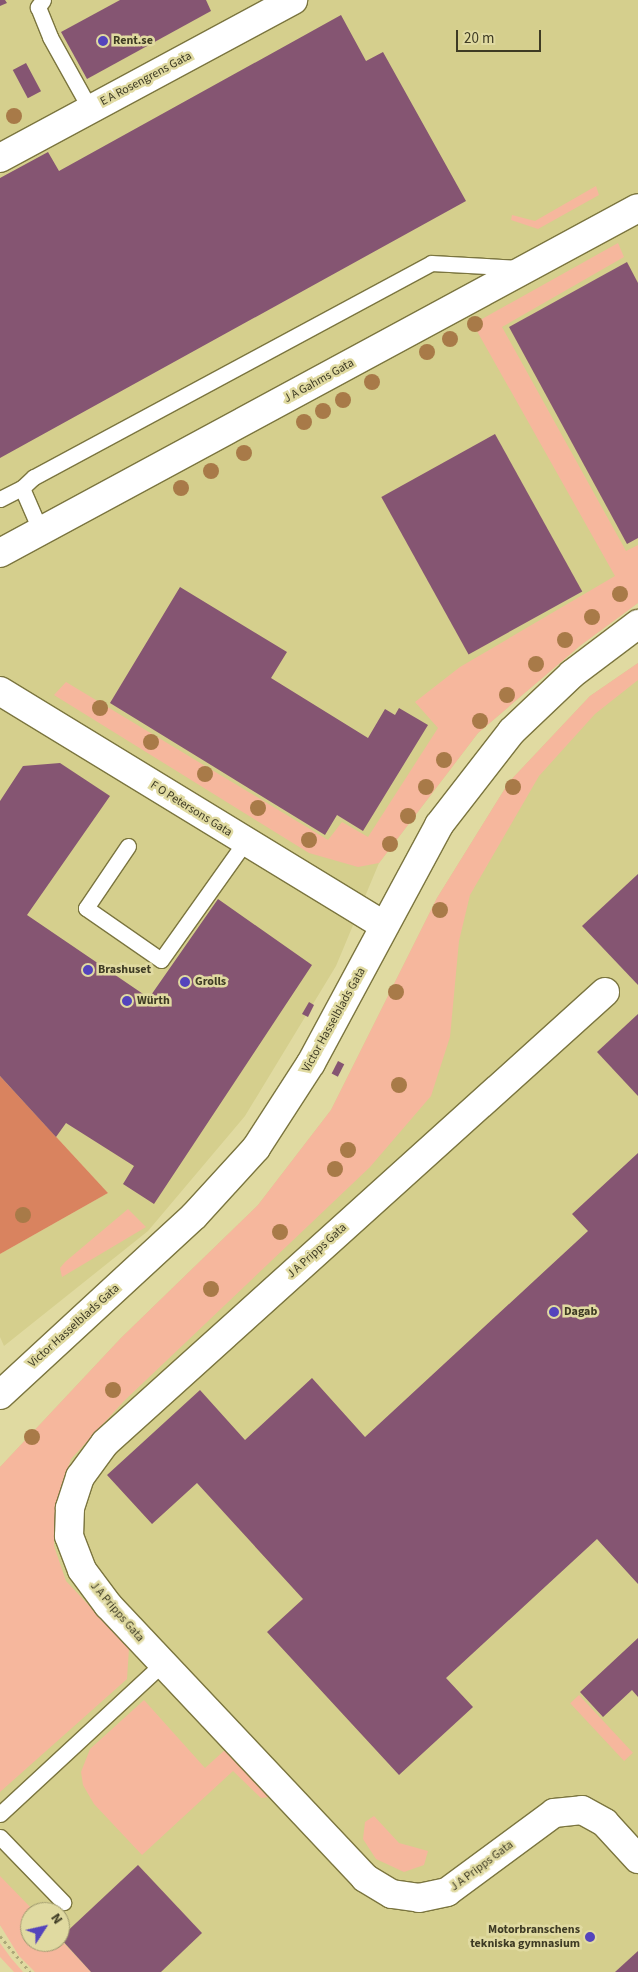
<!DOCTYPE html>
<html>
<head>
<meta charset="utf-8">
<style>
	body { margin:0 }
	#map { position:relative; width:638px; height:1972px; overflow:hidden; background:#e0daa1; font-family:"Source Sans 3",sans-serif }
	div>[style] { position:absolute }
	.built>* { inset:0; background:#d5cf8d }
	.green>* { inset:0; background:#f6b79d; transform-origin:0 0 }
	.forest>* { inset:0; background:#d9835f }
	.building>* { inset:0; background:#855572; transform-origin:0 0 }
	.path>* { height:3px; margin-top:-1.5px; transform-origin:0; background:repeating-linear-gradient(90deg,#ada879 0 2.5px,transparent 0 6.5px) }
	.roads { filter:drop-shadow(1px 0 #7b753f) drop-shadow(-1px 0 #7b753f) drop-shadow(0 1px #7b753f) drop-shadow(0 -1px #7b753f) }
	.lane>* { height:15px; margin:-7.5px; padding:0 7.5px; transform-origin:7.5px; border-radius:7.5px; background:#fff }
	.street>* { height:28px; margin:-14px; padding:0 14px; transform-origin:14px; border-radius:14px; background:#fff }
	.secondary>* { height:28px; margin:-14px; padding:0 14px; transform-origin:14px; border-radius:14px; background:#fff }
	.trees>* { width:16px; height:16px; margin:-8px; border-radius:50%; background:#a87a48 }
	.dots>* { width:14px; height:14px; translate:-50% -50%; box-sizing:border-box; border:2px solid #e0daa1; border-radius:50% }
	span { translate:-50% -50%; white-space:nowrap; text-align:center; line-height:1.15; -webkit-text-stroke:5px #e0daa1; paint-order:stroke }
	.poi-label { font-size:12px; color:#3e3b24; font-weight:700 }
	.left { translate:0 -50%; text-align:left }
	.right { translate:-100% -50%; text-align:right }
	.street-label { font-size:12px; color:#3e3b24 }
	.north { position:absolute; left:20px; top:1902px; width:50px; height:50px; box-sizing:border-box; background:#e0daa1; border:1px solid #9f9a6f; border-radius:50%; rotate:55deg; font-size:14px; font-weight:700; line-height:20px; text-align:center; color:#3e3b24 }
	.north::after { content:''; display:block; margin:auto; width:18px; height:22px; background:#5444bc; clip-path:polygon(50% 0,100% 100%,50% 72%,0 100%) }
	.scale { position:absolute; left:456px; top:30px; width:85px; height:22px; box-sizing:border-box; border:2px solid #3e3b24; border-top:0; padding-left:6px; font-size:15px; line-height:18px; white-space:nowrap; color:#3e3b24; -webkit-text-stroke:4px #e0daa1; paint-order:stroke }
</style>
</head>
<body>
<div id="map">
	<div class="built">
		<i style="clip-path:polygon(0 0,638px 0,638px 603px,581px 645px,478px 733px,379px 863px,336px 966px,245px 1116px,148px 1231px,4px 1346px,0 1337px,0 1254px,108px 1193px,0 1076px)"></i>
		<i style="clip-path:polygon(evenodd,638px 663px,638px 1972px,35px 1972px,0 1925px,0 1467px,121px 1338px,258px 1205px,331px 1110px,437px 898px,509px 782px,590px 696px,638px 663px,30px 1912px,60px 1912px,60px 1942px,30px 1942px,30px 1912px)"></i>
	</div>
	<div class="green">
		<i style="clip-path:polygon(596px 186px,599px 195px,538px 229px,511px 220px,512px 215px,535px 221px)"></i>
		<i style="clip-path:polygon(618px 243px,624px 257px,502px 327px,626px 551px,638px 545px,638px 603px,581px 645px,478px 733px,379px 863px,358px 867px,309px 853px,54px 695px,66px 682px,328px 840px,342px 822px,368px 837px,438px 728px,415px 702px,460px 667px,615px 576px,473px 324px)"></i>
		<i style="clip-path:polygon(638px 663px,638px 680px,595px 714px,539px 776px,470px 895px,459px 941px,450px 1037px,431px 1096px,370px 1167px,124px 1401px,71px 1459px,56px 1503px,54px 1546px,66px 1581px,129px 1648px,127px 1679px,0 1792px,0 1467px,121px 1338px,258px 1205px,331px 1110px,437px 898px,509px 782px,590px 696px)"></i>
		<i style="clip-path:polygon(128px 1209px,146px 1227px,62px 1277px,60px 1268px,65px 1262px)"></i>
		<i style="left:579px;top:1695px;width:79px;height:12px;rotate:47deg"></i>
		<i style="clip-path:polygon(144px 1700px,205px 1768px,226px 1749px,270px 1797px,261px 1798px,233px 1771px,142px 1855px,94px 1804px,83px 1785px,81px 1772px,90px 1749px)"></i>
		<i style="clip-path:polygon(374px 1816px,399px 1843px,428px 1851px,424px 1865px,404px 1872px,376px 1859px,363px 1839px,365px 1822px)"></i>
		<i style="clip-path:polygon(0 1876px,35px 1912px,30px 1912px,30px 1942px,60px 1939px,91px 1972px,35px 1972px,19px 1956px,0 1925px)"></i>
		<i style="clip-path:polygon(0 1943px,11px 1958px,23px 1972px,14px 1972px,0 1957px)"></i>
	</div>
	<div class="forest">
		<i style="clip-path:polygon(0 1076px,108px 1193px,0 1254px)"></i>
	</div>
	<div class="building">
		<i style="clip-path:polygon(0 0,5px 0,7px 3px,0 6px)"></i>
		<i style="clip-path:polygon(120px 0,206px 0,211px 11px,87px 79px,61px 32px)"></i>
		<i style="clip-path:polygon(341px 15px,366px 61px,383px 52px,466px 201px,0 458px,0 178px,48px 152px,59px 171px)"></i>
		<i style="left:26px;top:63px;width:32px;height:15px;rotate:62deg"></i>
		<i style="clip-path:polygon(627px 262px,638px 283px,638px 538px,627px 544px,509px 327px)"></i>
		<i style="left:495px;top:434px;width:180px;height:130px;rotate:61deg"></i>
		<i style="clip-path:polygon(180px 587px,287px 652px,271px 678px,368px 738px,385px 709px,395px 715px,399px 708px,428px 725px,363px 831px,337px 815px,325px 835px,110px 703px)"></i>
		<i style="clip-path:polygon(60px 763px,110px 796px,27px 915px,149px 998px,218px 899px,312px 965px,154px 1204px,123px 1184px,134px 1166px,66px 1123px,56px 1137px,0 1076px,0 801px,23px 766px)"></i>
		<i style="clip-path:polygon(638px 874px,638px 985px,582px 926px)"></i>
		<i style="clip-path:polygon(309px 1002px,314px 1005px,308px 1017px,302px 1014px)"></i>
		<i style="clip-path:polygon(638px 1014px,638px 1096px,597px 1052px)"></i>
		<i style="left:338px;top:1061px;width:7px;height:14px;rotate:27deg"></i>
		<i style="clip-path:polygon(638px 1153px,638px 1584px,597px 1539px,446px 1678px,473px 1707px,399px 1775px,267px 1632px,303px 1599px,197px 1483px,152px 1524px,107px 1475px,200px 1390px,245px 1440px,312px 1378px,365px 1437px,588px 1231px,572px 1214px)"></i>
		<i style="clip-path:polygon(638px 1638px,638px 1697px,632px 1690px,603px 1717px,580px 1692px)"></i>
		<i style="clip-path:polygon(138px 1865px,202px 1933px,161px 1972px,91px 1972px,60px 1938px)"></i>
		<i style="clip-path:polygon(638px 1951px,638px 1972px,615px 1972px)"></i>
	</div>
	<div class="path">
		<i style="left:0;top:1936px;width:47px;rotate:50.2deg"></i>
	</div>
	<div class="roads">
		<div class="lane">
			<i style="left:43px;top:0;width:9px;rotate:126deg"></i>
			<i style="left:38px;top:7px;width:32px;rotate:68deg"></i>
			<i style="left:50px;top:37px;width:82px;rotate:60.9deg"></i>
			<i style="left:0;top:499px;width:25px;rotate:-27deg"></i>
			<i style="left:41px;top:532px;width:48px;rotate:-113.4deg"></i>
			<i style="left:22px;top:488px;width:16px;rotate:-43deg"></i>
			<i style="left:34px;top:477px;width:451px;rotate:-28.3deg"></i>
			<i style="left:431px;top:263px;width:89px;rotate:3.2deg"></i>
			<i style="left:128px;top:846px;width:75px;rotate:124.1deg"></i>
			<i style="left:86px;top:908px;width:91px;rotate:34.7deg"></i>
			<i style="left:161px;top:960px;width:145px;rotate:-54.6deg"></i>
			<i style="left:0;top:1814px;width:222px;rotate:-42.8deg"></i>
			<i style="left:0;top:1837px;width:91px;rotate:45.9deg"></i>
		</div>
		<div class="street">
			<i style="left:0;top:158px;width:333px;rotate:-28.3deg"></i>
			<i style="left:0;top:553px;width:725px;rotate:-28.4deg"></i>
			<i style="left:0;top:691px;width:450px;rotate:31.4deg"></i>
			<i style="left:605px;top:992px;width:673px;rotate:137.95deg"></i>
			<i style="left:105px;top:1443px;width:42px;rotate:126.3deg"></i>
			<i style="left:80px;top:1477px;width:33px;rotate:108deg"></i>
			<i style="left:70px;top:1508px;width:28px;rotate:92deg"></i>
			<i style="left:69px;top:1536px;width:36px;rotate:69deg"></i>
			<i style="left:82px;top:1570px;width:44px;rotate:53.4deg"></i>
			<i style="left:108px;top:1605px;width:375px;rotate:46.7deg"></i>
			<i style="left:365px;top:1878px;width:31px;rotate:31deg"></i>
			<i style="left:392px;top:1894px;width:27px;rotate:8deg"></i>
			<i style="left:419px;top:1898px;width:29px;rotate:-12deg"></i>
			<i style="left:447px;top:1892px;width:133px;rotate:-36.4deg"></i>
			<i style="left:554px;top:1813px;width:28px;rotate:-6deg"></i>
			<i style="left:582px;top:1810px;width:26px;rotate:29deg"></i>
			<i style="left:605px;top:1823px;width:49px;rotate:47.5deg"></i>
		</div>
		<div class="secondary">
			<i style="left:0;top:1395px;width:264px;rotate:-42.7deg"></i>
			<i style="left:194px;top:1216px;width:92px;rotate:-47.6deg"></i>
			<i style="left:256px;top:1148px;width:101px;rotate:-57.1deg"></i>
			<i style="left:311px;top:1063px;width:270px;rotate:-61.7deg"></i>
			<i style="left:439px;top:825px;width:119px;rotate:-52.2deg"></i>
			<i style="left:512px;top:731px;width:83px;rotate:-43.5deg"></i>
			<i style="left:572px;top:674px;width:83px;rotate:-37.1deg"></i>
		</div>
	</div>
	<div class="trees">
		<i style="left:14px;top:116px"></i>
		<i style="left:475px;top:324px"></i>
		<i style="left:450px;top:339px"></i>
		<i style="left:427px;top:352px"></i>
		<i style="left:372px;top:382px"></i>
		<i style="left:343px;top:400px"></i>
		<i style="left:323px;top:411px"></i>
		<i style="left:304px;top:422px"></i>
		<i style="left:244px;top:453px"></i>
		<i style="left:211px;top:471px"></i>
		<i style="left:181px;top:488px"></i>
		<i style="left:620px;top:594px"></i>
		<i style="left:592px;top:617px"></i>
		<i style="left:565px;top:640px"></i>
		<i style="left:536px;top:664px"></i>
		<i style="left:507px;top:695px"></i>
		<i style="left:100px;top:708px"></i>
		<i style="left:480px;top:721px"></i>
		<i style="left:151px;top:742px"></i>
		<i style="left:444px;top:760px"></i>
		<i style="left:205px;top:774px"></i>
		<i style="left:426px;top:787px"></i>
		<i style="left:513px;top:787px"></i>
		<i style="left:258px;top:808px"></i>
		<i style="left:408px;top:816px"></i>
		<i style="left:309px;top:840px"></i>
		<i style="left:390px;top:844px"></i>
		<i style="left:440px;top:910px"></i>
		<i style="left:396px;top:992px"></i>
		<i style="left:399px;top:1085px"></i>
		<i style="left:348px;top:1150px"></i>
		<i style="left:335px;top:1169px"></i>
		<i style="left:23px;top:1215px"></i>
		<i style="left:280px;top:1232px"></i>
		<i style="left:211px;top:1289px"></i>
		<i style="left:113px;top:1390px"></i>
		<i style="left:32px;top:1437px"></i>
	</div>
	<div class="dots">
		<i style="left:103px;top:41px;background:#5444bc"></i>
		<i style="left:88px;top:970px;background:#5444bc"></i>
		<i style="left:185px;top:982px;background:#5444bc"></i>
		<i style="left:127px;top:1001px;background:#5444bc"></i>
		<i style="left:554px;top:1312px;background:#5444bc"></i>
		<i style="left:590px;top:1937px;background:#5444bc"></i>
	</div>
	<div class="poi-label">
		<span class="left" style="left:113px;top:41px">Rent.se</span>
		<span class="left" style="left:98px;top:970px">Brashuset</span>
		<span class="left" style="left:195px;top:982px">Grolls</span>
		<span class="left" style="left:137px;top:1001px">Würth</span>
		<span class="left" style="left:564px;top:1312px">Dagab</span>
		<span class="right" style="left:580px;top:1937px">Motorbranschens<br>tekniska gymnasium</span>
	</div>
	<div class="street-label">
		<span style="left:146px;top:79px;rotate:-28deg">E A Rosengrens Gata</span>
		<span style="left:319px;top:381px;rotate:-29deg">J A Gahms Gata</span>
		<span style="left:191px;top:809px;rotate:32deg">F O Petersons Gata</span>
		<span style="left:334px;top:1020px;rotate:-61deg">Victor Hasselblads Gata</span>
		<span style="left:317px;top:1251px;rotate:-42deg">J A Pripps Gata</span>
		<span style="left:74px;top:1326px;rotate:-42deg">Victor Hasselblads Gata</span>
		<span style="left:117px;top:1612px;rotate:49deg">J A Pripps Gata</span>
		<span style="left:482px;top:1866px;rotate:-37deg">J A Pripps Gata</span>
	</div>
	<div class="north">N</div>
	<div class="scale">20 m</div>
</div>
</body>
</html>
